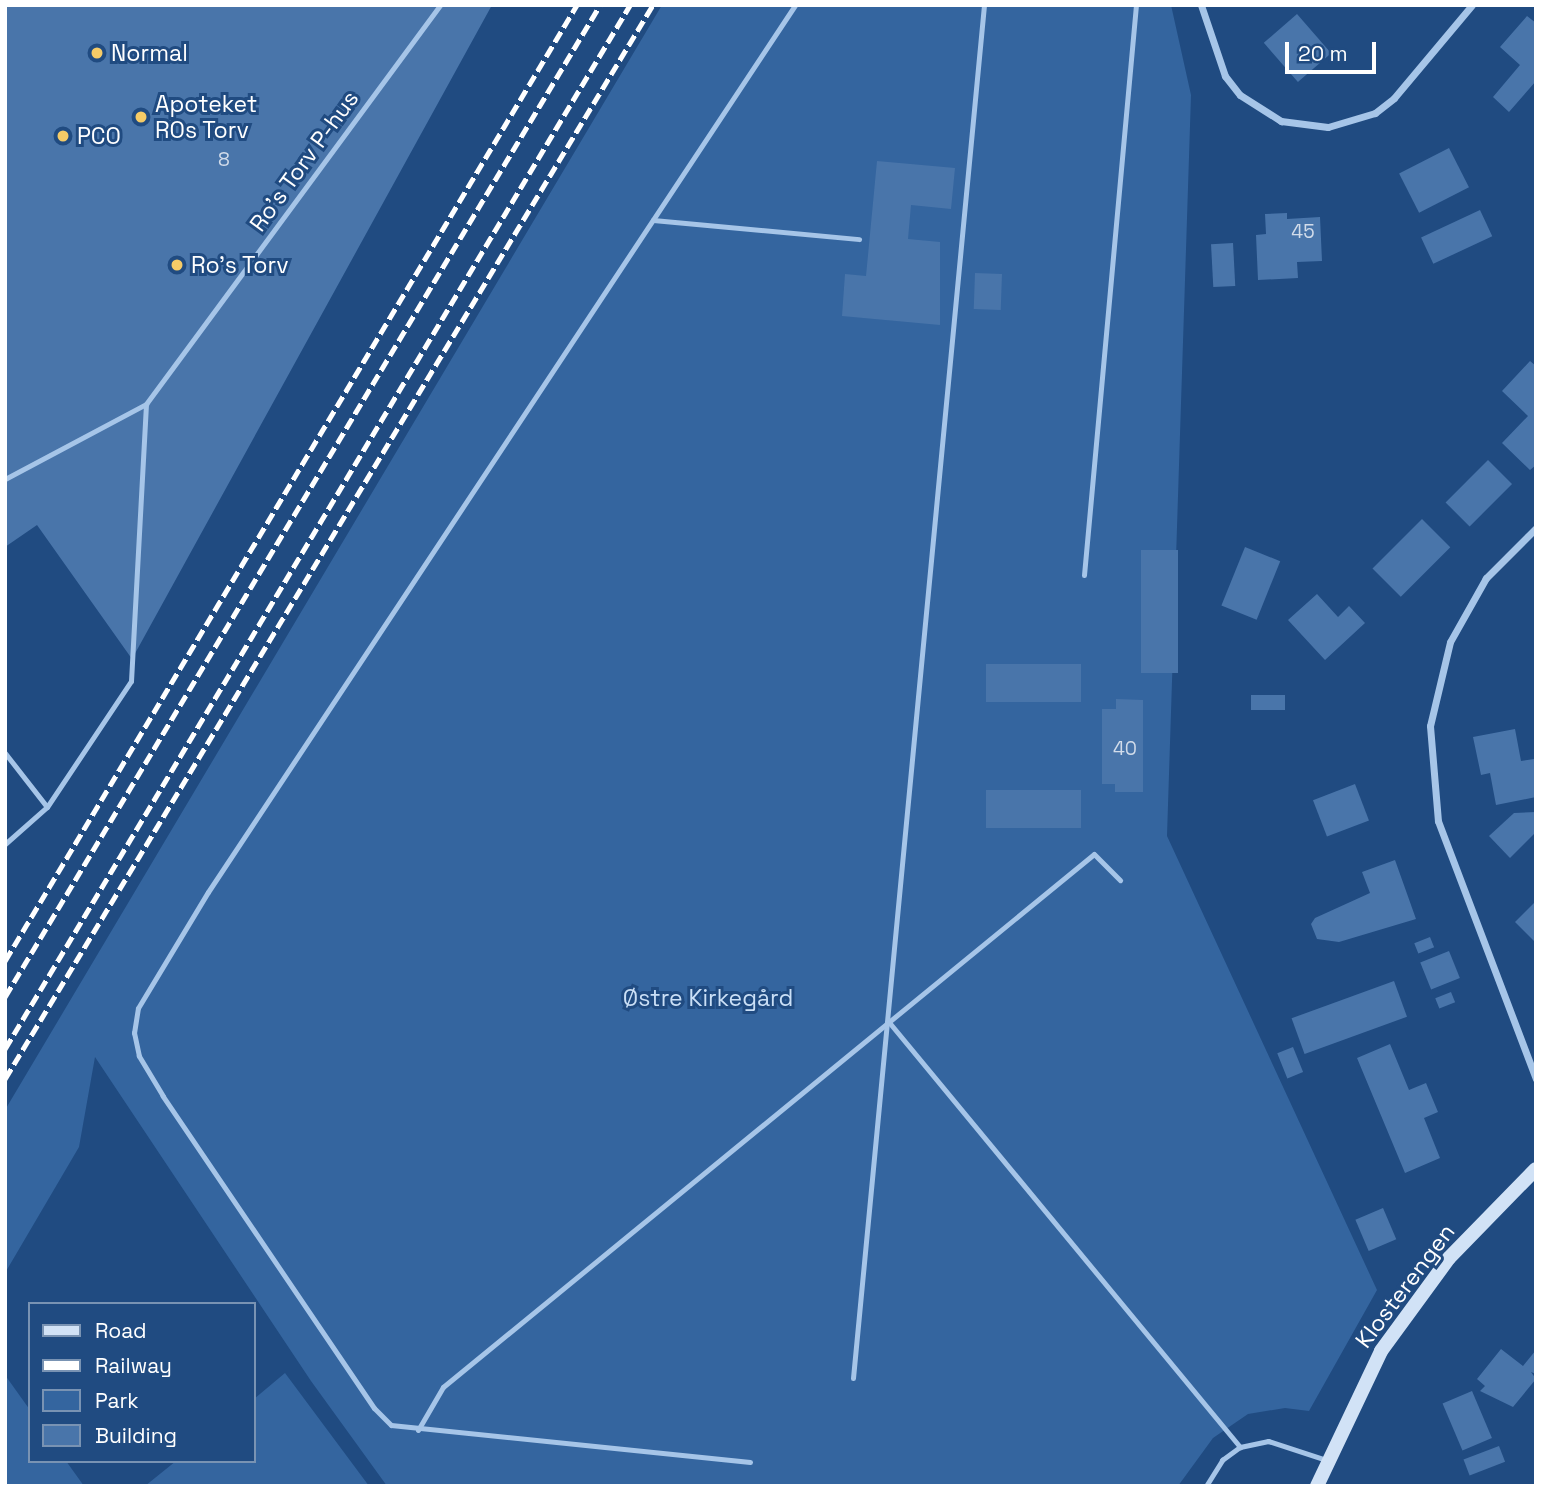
<!DOCTYPE html>
<html>
<head>
<meta charset="utf-8">
<style>
	body { margin:0 }
	#map { position:relative; width:1541px; height:1491px; overflow:hidden; background:#204b81; font-family:"Space Grotesk",sans-serif }
	div>[style] { position:absolute }
	.green>* { inset:0; background:#34659f }
	.building>* { inset:0; background:#4975aa; transform-origin:0 0 }
	.lane>* { height:5px; margin:-2.5px; padding:0 2.5px; transform-origin:2.5px; border-radius:2.5px; background:#a6c5e8 }
	.street>* { height:7px; margin:-3.5px; padding:0 3.5px; transform-origin:3.5px; border-radius:3.5px; background:#a6c5e8 }
	.secondary>* { height:14px; margin:-7px; padding:0 7px; transform-origin:7px; border-radius:7px; background:#d1e2f6 }
	.rail>* { height:5px; margin-top:-2.5px; transform-origin:0; background:repeating-linear-gradient(90deg,#fff 0 12px,transparent 0 17px) }
	.dots>* { width:19px; height:19px; translate:-50% -50%; box-sizing:border-box; border:4px solid #204b81; border-radius:50% }
	span { translate:-50% -50%; white-space:nowrap; text-align:center; line-height:1.15; -webkit-text-stroke:6px #204b81; paint-order:stroke }
	.number-label { font-size:19px; color:#d2dcea }
	.number-label span { -webkit-text-stroke-width:0 }
	.poi-label { font-size:23px; color:#fff }
	.left { translate:0 -50%; text-align:left }
	.street-label { font-size:23px; color:#fff }
	.park-label { font-size:23px; color:#cadff6 }
	.frame { position:absolute; inset:0; border:7px solid #fff; pointer-events:none }
	.legend { position:absolute; left:28px; top:1302px; width:228px; height:161px; box-sizing:border-box; background:#204b81; border:2px solid #7993b3; margin:0; padding:9px 12px; list-style:none; font-size:21px; color:#fff }
	.legend li { display:flex; align-items:center; gap:14px; height:35px }
	.legend b { width:35px; border:2px solid #7993b3 }
	.scale { position:absolute; left:1285px; top:42px; width:91px; height:32px; box-sizing:border-box; border:4px solid #fff; border-top:0; padding-left:9px; font-size:21px; line-height:24px; white-space:nowrap; color:#fff; -webkit-text-stroke:5px #204b81; paint-order:stroke }
</style>
</head>
<body>
<div id="map">
	<div class="green">
		<i style="clip-path:polygon(662px 5px,1171px 5px,1191px 95px,1167px 836px,1377px 1290px,1309px 1411px,1285px 1408px,1248px 1414px,1213px 1438px,1178px 1486px,387px 1486px,311px 1381px,95px 1057px,79px 1147px,5px 1273px,5px 1110px)"></i>
		<i style="clip-path:polygon(285px 1373px,369px 1486px,145px 1486px,176px 1461px,254px 1461px,254px 1399px)"></i>
		<i style="clip-path:polygon(5px 1375px,30px 1410px,30px 1461px,66px 1461px,84px 1486px,5px 1486px)"></i>
	</div>
	<div class="building">
		<i style="clip-path:polygon(5px 5px,492px 5px,132px 659px,37px 525px,5px 547px)"></i>
		<i style="left:1297px;top:14px;width:52px;height:44px;rotate:49deg"></i>
		<i style="clip-path:polygon(1527px 16px,1536px 23px,1536px 81px,1509px 112px,1493px 97px,1520px 65px,1500px 47px)"></i>
		<i style="left:1449px;top:148px;width:44px;height:56px;rotate:63deg"></i>
		<i style="clip-path:polygon(877px 161px,955px 168px,951px 209px,911px 205px,908px 239px,940px 242px,940px 325px,842px 316px,845px 274px,866px 276px)"></i>
		<i style="left:1480px;top:210px;width:29px;height:65px;rotate:65deg"></i>
		<i style="clip-path:polygon(1287px 213px,1287px 219px,1320px 217px,1322px 261px,1297px 262px,1298px 278px,1258px 280px,1256px 235px,1266px 234px,1265px 214px)"></i>
		<i style="left:1233px;top:243px;width:43px;height:22px;rotate:87deg"></i>
		<i style="left:975px;top:273px;width:27px;height:36px;rotate:2deg"></i>
		<i style="clip-path:polygon(1530px 361px,1536px 366px,1536px 465px,1530px 470px,1502px 443px,1528px 416px,1502px 391px)"></i>
		<i style="left:1488px;top:460px;width:34px;height:60px;rotate:45deg"></i>
		<i style="left:1422px;top:519px;width:40px;height:70px;rotate:45deg"></i>
		<i style="left:1245px;top:547px;width:38px;height:63px;rotate:22deg"></i>
		<i style="left:1141px;top:550px;width:37px;height:123px"></i>
		<i style="clip-path:polygon(1317px 594px,1338px 617px,1349px 606px,1365px 623px,1325px 660px,1288px 620px)"></i>
		<i style="left:986px;top:664px;width:95px;height:38px"></i>
		<i style="left:1251px;top:695px;width:34px;height:15px"></i>
		<i style="clip-path:polygon(1116px 699px,1143px 700px,1143px 792px,1115px 792px,1115px 784px,1102px 784px,1102px 709px,1116px 709px)"></i>
		<i style="clip-path:polygon(1515px 729px,1521px 761px,1534px 759px,1536px 797px,1496px 805px,1490px 773px,1481px 775px,1473px 737px)"></i>
		<i style="left:1355px;top:784px;width:39px;height:45px;rotate:69deg"></i>
		<i style="left:986px;top:790px;width:95px;height:38px"></i>
		<i style="clip-path:polygon(1536px 812px,1536px 832px,1510px 858px,1489px 836px,1514px 813px)"></i>
		<i style="clip-path:polygon(1395px 860px,1416px 919px,1339px 942px,1317px 939px,1311px 924px,1315px 918px,1370px 893px,1362px 872px)"></i>
		<i style="clip-path:polygon(1536px 901px,1536px 943px,1515px 922px)"></i>
		<i style="left:1430px;top:937px;width:11px;height:17px;rotate:68deg"></i>
		<i style="left:1449px;top:951px;width:29px;height:31px;rotate:68deg"></i>
		<i style="left:1394px;top:981px;width:38px;height:109px;rotate:70deg"></i>
		<i style="left:1451px;top:992px;width:11px;height:17px;rotate:68deg"></i>
		<i style="clip-path:polygon(1390px 1044px,1409px 1090px,1426px 1083px,1438px 1112px,1424px 1118px,1440px 1158px,1405px 1173px,1357px 1058px)"></i>
		<i style="left:1293px;top:1047px;width:27px;height:17px;rotate:68deg"></i>
		<i style="left:1383px;top:1208px;width:34px;height:30px;rotate:67deg"></i>
		<i style="clip-path:polygon(1501px 1349px,1523px 1366px,1536px 1350px,1536px 1374px,1531px 1372px,1536px 1379px,1513px 1407px,1480px 1391px,1485px 1386px,1477px 1379px)"></i>
		<i style="left:1472px;top:1391px;width:51px;height:32px;rotate:67deg"></i>
		<i style="left:1499px;top:1446px;width:17px;height:38px;rotate:69deg"></i>
	</div>
	<div class="lane">
		<i style="left:653px;top:220px;width:207px;rotate:5.3deg"></i>
		<i style="left:5px;top:479px;width:160px;rotate:-28deg"></i>
		<i style="left:146px;top:404px;width:496px;rotate:-53.6deg"></i>
		<i style="left:1084px;top:575px;width:572px;rotate:-84.79deg"></i>
		<i style="left:5px;top:753px;width:68px;rotate:52.1deg"></i>
		<i style="left:5px;top:844px;width:56px;rotate:-41.4deg"></i>
		<i style="left:47px;top:807px;width:151px;rotate:-56.3deg"></i>
		<i style="left:131px;top:681px;width:277px;rotate:-86.9deg"></i>
		<i style="left:888px;top:1021px;width:553px;rotate:50.43deg"></i>
		<i style="left:853px;top:1378px;width:1379px;rotate:-84.55deg"></i>
		<i style="left:418px;top:1430px;width:50px;rotate:-59.8deg"></i>
		<i style="left:443px;top:1387px;width:841px;rotate:-39.31deg"></i>
		<i style="left:1094px;top:854px;width:37px;rotate:45deg"></i>
		<i style="left:750px;top:1462px;width:361px;rotate:-174.1deg"></i>
		<i style="left:391px;top:1425px;width:24px;rotate:-135deg"></i>
		<i style="left:374px;top:1408px;width:377px;rotate:-124.1deg"></i>
		<i style="left:163px;top:1096px;width:47px;rotate:-121deg"></i>
		<i style="left:139px;top:1056px;width:24px;rotate:-102deg"></i>
		<i style="left:134px;top:1033px;width:25px;rotate:-81deg"></i>
		<i style="left:138px;top:1008px;width:135px;rotate:-58.9deg"></i>
		<i style="left:208px;top:892px;width:1064px;rotate:-56.5deg"></i>
		<i style="left:1206px;top:1486px;width:31px;rotate:-58deg"></i>
		<i style="left:1222px;top:1460px;width:22px;rotate:-36deg"></i>
		<i style="left:1240px;top:1447px;width:29px;rotate:-12deg"></i>
		<i style="left:1268px;top:1441px;width:61px;rotate:18.1deg"></i>
	</div>
	<div class="street">
		<i style="left:1201px;top:5px;width:75px;rotate:71.3deg"></i>
		<i style="left:1225px;top:76px;width:24px;rotate:52deg"></i>
		<i style="left:1240px;top:95px;width:49px;rotate:32.4deg"></i>
		<i style="left:1281px;top:121px;width:47px;rotate:7.3deg"></i>
		<i style="left:1328px;top:127px;width:49px;rotate:-16.6deg"></i>
		<i style="left:1375px;top:113px;width:24px;rotate:-38deg"></i>
		<i style="left:1394px;top:98px;width:121px;rotate:-50deg"></i>
		<i style="left:1536px;top:528px;width:71px;rotate:135deg"></i>
		<i style="left:1486px;top:578px;width:73px;rotate:119.4deg"></i>
		<i style="left:1450px;top:642px;width:86px;rotate:103.4deg"></i>
		<i style="left:1430px;top:726px;width:95px;rotate:85.2deg"></i>
		<i style="left:1438px;top:821px;width:276px;rotate:69.2deg"></i>
	</div>
	<div class="secondary">
		<i style="left:1317px;top:1486px;width:149px;rotate:-64.6deg"></i>
		<i style="left:1381px;top:1351px;width:115px;rotate:-53.8deg"></i>
		<i style="left:1449px;top:1258px;width:124px;rotate:-45.7deg"></i>
	</div>
	<div class="rail">
		<i style="left:5px;top:961px;width:1114px;rotate:-59.11deg"></i>
		<i style="left:5px;top:997px;width:1157px;rotate:-59.04deg"></i>
		<i style="left:5px;top:1049px;width:1217px;rotate:-59.09deg"></i>
		<i style="left:5px;top:1079px;width:1254px;rotate:-58.9deg"></i>
	</div>
	<div class="dots">
		<i style="left:97px;top:53px;background:#f5cb67"></i>
		<i style="left:141px;top:117px;background:#f5cb67"></i>
		<i style="left:63px;top:136px;background:#f5cb67"></i>
		<i style="left:177px;top:265px;background:#f5cb67"></i>
	</div>
	<div class="number-label">
		<span style="left:224px;top:160px">8</span>
		<span style="left:1303px;top:232px">45</span>
		<span style="left:1125px;top:749px">40</span>
	</div>
	<div class="poi-label">
		<span class="left" style="left:111px;top:53px">Normal</span>
		<span class="left" style="left:155px;top:117px">Apoteket<br>ROs Torv</span>
		<span class="left" style="left:77px;top:136px">PCO</span>
		<span class="left" style="left:191px;top:265px">Ro's Torv</span>
	</div>
	<div class="street-label">
		<span style="left:304px;top:161px;rotate:-54deg">Ro's Torv P-hus</span>
		<span style="left:1405px;top:1286px;rotate:-53deg">Klosterengen</span>
	</div>
	<div class="park-label">
		<span style="left:708px;top:998px">Østre Kirkegård</span>
	</div>
	<div class="frame"></div>
	<ul class="legend">
	<li><b style="height:9px;background:#d1e2f6"></b>Road</li>
	<li><b style="height:9px;background:#fff"></b>Railway</li>
	<li><b style="height:19px;background:#34659f"></b>Park</li>
	<li><b style="height:19px;background:#4975aa"></b>Building</li>
	</ul>
	<div class="scale">20 m</div>
</div>
</body>
</html>
